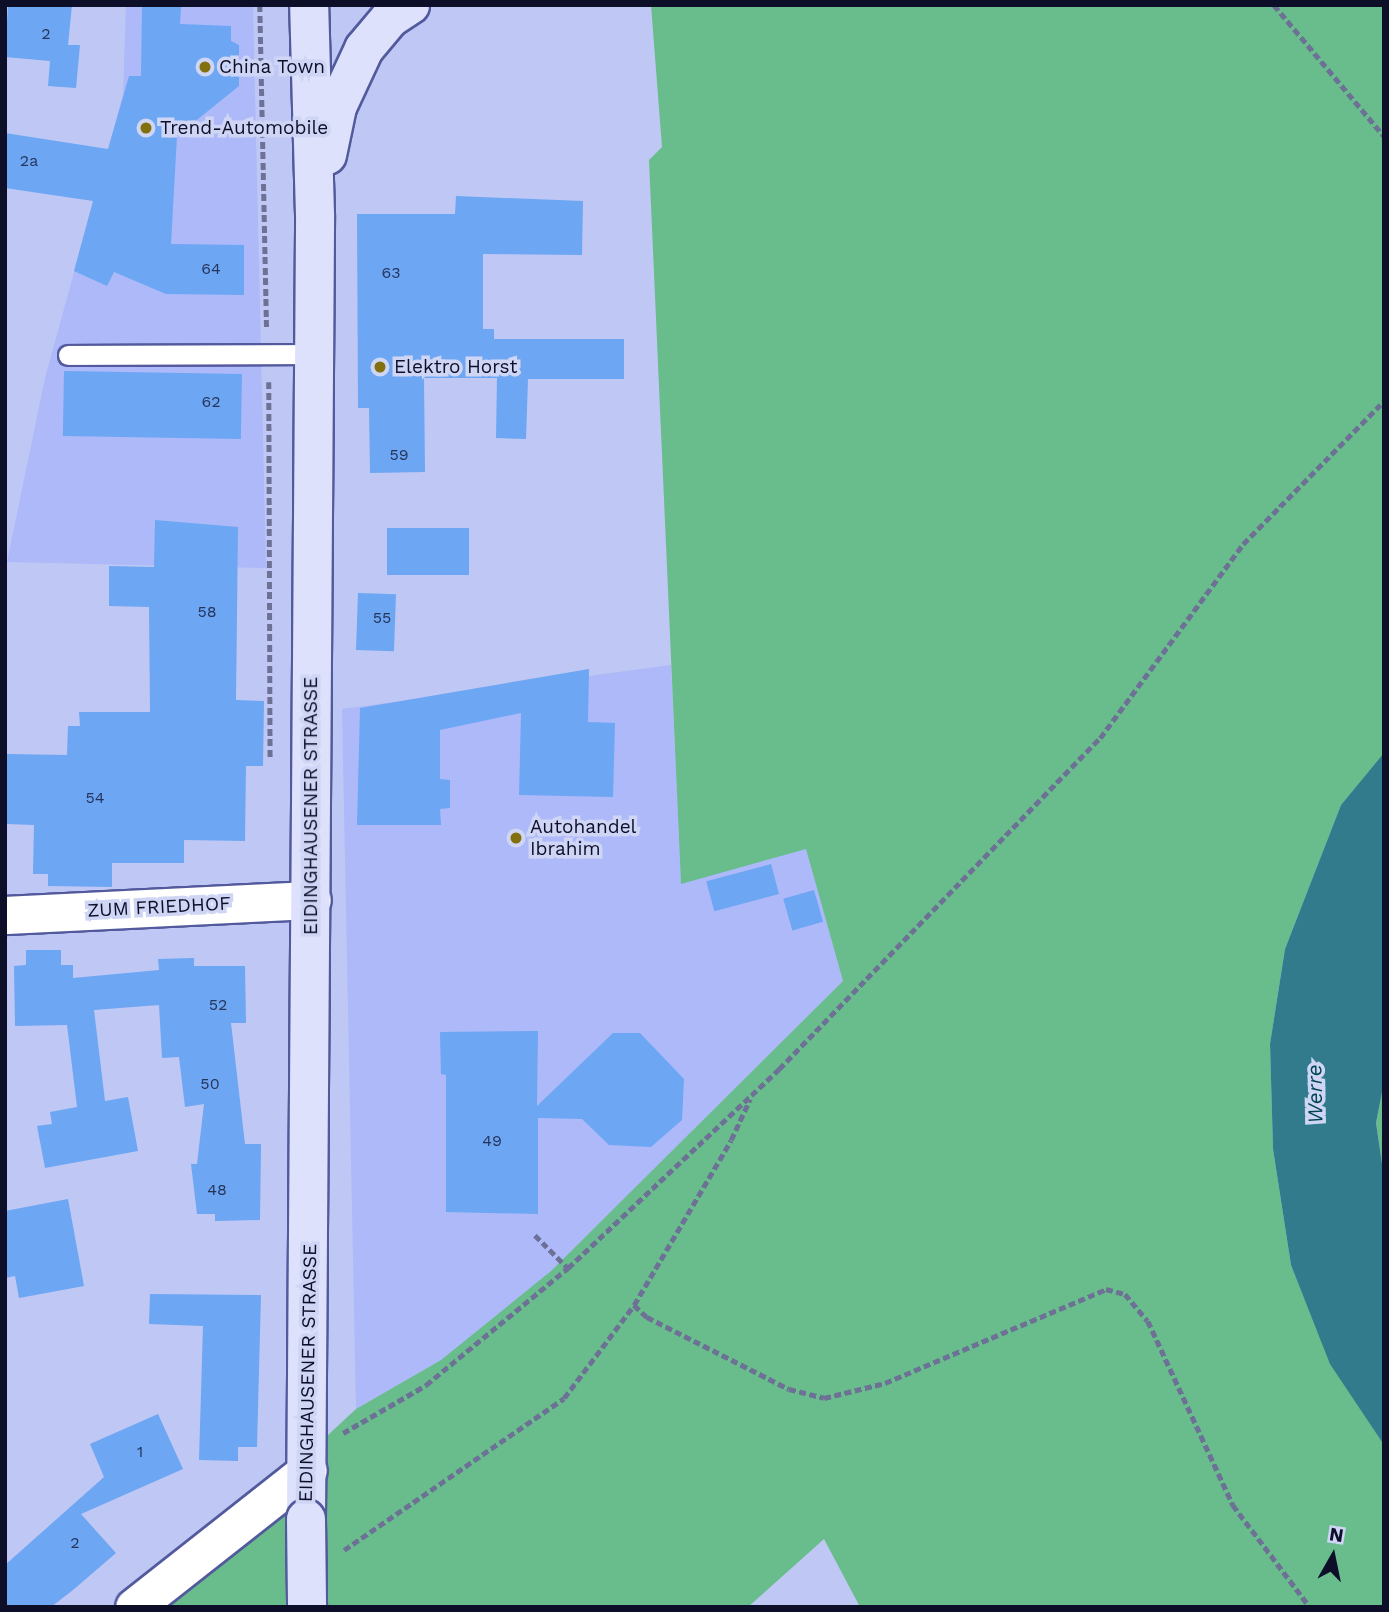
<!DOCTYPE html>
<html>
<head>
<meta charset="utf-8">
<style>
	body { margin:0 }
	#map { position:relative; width:1389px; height:1612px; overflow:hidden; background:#bfc7f4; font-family:"Work Sans",sans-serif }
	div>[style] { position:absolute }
	.built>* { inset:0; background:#adb9f9 }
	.green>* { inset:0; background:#69bc8b }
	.water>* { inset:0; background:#327b8d }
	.building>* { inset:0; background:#6da6f3; transform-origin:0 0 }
	.path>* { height:4.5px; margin-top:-2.25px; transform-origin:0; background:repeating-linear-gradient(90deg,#6c7195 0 7px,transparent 0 10.5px) }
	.roads { filter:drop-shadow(2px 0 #525a9d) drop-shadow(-2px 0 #525a9d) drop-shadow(0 2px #525a9d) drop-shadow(0 -2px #525a9d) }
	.lane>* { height:19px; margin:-9.5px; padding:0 9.5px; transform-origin:9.5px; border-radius:9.5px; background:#fff }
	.street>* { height:37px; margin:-18.5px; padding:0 18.5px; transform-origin:18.5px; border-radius:18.5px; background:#fff }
	.secondary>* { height:38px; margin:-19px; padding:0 19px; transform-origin:19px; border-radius:19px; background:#dde1fb }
	.bridges { filter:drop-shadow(2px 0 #525a9d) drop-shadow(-2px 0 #525a9d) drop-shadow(0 2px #525a9d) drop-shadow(0 -2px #525a9d) }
	.secondary-bridge>* { height:38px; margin:-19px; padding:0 19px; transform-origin:19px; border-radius:19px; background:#dde1fb }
	.dots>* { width:19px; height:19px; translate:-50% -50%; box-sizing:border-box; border:4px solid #cfd5f4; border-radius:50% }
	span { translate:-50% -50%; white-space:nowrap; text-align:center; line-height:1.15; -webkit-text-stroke:7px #cfd5f4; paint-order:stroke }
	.number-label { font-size:16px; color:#25355c }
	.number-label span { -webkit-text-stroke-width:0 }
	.poi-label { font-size:19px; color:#0d0f29 }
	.left { translate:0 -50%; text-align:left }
	.street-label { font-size:19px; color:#0d0f29 }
	.water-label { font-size:21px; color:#014452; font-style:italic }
	.frame { position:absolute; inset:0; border:7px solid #0d0f29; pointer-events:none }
	.north { position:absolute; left:1298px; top:1521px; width:70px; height:70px; -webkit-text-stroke:5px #cfd5f4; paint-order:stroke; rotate:9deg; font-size:19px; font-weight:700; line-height:28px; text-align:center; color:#0d0f29 }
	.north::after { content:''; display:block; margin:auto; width:24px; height:32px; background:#0d0f29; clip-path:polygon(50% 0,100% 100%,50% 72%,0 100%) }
</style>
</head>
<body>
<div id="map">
	<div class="built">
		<i style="clip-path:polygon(126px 5px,253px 5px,266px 568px,7px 562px,45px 378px,123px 95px)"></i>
		<i style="clip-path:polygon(671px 665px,681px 883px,806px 848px,843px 981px,551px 1271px,441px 1360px,356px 1409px,342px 709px)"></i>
	</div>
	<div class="green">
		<i style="clip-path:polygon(651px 5px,1384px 5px,1384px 754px,1341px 805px,1285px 949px,1270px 1044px,1273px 1149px,1291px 1265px,1331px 1364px,1384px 1445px,1384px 1607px,860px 1607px,824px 1539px,748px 1607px,143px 1607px,356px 1409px,441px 1360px,551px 1271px,843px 981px,806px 849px,681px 884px,649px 160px,662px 147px)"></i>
		<i style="clip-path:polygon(1384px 1082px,1384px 1177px,1376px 1123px)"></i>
	</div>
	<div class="water">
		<i style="clip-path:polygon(1384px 753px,1384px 1082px,1376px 1123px,1384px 1177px,1384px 1445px,1330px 1364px,1291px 1265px,1273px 1149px,1270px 1044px,1285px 949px,1341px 805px)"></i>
	</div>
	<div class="building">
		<i style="clip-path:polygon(8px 5px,72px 5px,68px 45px,80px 45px,76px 88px,48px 86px,50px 61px,5px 57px)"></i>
		<i style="clip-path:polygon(142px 6px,181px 7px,180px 24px,231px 26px,231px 41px,239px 45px,239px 86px,177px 136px,171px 244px,244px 245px,244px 295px,166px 294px,114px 272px,107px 286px,74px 271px,93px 201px,5px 188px,5px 133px,108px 149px,129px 76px,141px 76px)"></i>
		<i style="clip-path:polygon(456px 196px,583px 201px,582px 255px,483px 254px,483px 329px,494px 329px,494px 339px,624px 339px,624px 379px,528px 379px,526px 439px,496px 438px,497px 378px,424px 378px,425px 472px,370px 473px,369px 408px,358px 408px,357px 214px,455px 214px)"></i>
		<i style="left:64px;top:371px;width:178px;height:65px;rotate:1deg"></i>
		<i style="clip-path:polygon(155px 520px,238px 527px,236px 700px,264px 701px,263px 766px,246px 766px,245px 841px,184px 840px,184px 863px,112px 863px,112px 887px,48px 886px,48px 874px,33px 874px,34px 825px,7px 824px,7px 754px,67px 755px,68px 726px,80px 726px,79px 712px,150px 712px,149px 607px,109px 606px,109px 566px,154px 567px)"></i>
		<i style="left:387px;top:528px;width:82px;height:47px"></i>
		<i style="left:358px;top:593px;width:38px;height:57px;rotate:2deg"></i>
		<i style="clip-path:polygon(589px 669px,588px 722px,615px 723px,613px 797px,519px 795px,521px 713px,440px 730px,440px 779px,450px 780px,450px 808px,440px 809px,441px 825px,357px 825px,360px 708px)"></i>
		<i style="left:771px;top:864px;width:31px;height:67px;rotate:75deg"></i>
		<i style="left:814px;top:890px;width:33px;height:32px;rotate:74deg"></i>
		<i style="clip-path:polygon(26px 950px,61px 950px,61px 965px,73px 965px,73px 978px,159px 970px,158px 959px,194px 958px,194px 966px,245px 966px,246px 1023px,231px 1023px,245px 1144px,261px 1144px,260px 1220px,215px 1221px,215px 1214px,197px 1214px,191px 1164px,197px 1164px,204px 1104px,185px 1107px,179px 1057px,162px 1058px,159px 1005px,94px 1010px,105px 1101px,128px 1097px,138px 1151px,45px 1168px,37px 1126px,52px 1124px,50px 1112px,77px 1107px,67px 1025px,15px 1026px,14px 966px,26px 965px)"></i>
		<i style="clip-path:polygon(538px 1031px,537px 1106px,613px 1033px,640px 1033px,684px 1079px,682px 1120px,651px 1147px,609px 1145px,582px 1119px,538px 1118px,538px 1214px,446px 1212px,446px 1075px,441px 1074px,440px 1032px)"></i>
		<i style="clip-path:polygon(68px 1199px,84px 1286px,19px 1298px,15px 1276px,5px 1278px,5px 1211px)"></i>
		<i style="clip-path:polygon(150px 1294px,261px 1295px,257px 1447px,238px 1447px,238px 1461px,199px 1460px,203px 1326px,149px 1324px)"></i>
		<i style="clip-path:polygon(158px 1414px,183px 1469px,81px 1514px,116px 1553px,73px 1590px,51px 1607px,5px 1607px,5px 1565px,104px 1477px,90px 1444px)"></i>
	</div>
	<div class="path">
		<i style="left:260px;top:5px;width:322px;rotate:88.8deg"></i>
		<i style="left:1274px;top:5px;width:171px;rotate:50deg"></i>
		<i style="left:269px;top:382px;width:376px;rotate:89.8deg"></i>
		<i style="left:535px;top:1235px;width:47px;rotate:45deg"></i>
		<i style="left:634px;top:1305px;width:18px;rotate:43deg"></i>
		<i style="left:647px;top:1317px;width:159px;rotate:26.9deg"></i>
		<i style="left:789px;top:1389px;width:36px;rotate:14deg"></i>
		<i style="left:824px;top:1398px;width:63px;rotate:-13.8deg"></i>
		<i style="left:885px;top:1383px;width:240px;rotate:-23deg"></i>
		<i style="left:1106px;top:1289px;width:20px;rotate:15deg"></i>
		<i style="left:1125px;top:1294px;width:35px;rotate:50deg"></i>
		<i style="left:1148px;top:1321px;width:203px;rotate:65.2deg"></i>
		<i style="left:1233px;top:1505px;width:128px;rotate:53deg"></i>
		<i style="left:343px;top:1433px;width:96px;rotate:-30deg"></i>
		<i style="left:426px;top:1385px;width:184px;rotate:-39.5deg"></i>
		<i style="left:568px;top:1268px;width:290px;rotate:-43.3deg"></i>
		<i style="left:779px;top:1069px;width:461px;rotate:-45.9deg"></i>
		<i style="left:1100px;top:738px;width:241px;rotate:-53.6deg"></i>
		<i style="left:1243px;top:544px;width:201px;rotate:-45.4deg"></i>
		<i style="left:344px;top:1550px;width:267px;rotate:-34.6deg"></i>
		<i style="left:564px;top:1398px;width:116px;rotate:-53deg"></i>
		<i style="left:634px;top:1305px;width:191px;rotate:-59.5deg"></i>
		<i style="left:731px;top:1140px;width:45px;rotate:-65.1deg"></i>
	</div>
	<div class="roads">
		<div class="lane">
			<i style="left:68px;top:355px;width:245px;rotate:-0.2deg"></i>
		</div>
		<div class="street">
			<i style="left:5px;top:915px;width:307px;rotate:-2.8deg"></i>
			<i style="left:134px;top:1607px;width:221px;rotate:-38.2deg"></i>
		</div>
		<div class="secondary">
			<i style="left:327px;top:155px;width:49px;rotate:-78.2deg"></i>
			<i style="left:337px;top:107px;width:64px;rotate:-65deg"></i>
			<i style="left:364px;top:49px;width:40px;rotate:-50deg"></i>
			<i style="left:390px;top:18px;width:24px;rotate:-33deg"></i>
			<i style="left:306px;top:1519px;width:1304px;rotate:-89.6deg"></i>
			<i style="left:315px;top:215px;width:210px;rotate:-91.6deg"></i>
		</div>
	</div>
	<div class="bridges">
		<div class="secondary-bridge">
			<i style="left:306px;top:1519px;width:88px;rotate:89.3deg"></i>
		</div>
	</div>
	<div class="dots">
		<i style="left:205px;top:67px;background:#826f0d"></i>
		<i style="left:146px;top:128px;background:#826f0d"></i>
		<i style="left:380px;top:367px;background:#826f0d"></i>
		<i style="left:516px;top:838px;background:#826f0d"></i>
	</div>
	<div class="number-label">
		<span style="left:46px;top:34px">2</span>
		<span style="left:29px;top:161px">2a</span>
		<span style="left:211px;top:269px">64</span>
		<span style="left:391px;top:273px">63</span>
		<span style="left:211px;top:402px">62</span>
		<span style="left:399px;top:455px">59</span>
		<span style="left:207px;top:612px">58</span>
		<span style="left:382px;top:618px">55</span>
		<span style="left:95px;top:798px">54</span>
		<span style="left:218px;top:1005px">52</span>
		<span style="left:210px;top:1084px">50</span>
		<span style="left:492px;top:1141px">49</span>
		<span style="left:217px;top:1190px">48</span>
		<span style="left:140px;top:1452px">1</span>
		<span style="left:75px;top:1543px">2</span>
	</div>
	<div class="poi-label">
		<span class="left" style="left:219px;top:67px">China Town</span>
		<span class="left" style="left:160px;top:128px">Trend-Automobile</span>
		<span class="left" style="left:394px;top:367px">Elektro Horst</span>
		<span class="left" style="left:530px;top:838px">Autohandel<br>Ibrahim</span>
	</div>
	<div class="street-label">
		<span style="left:311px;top:806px;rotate:-90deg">EIDINGHAUSENER STRASSE</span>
		<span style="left:159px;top:907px;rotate:-3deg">ZUM FRIEDHOF</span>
		<span style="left:308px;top:1373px;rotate:-89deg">EIDINGHAUSENER STRASSE</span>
	</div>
	<div class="water-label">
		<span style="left:1315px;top:1094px;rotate:-91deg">Werre</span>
	</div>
	<div class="frame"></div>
	<div class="north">N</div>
</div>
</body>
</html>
